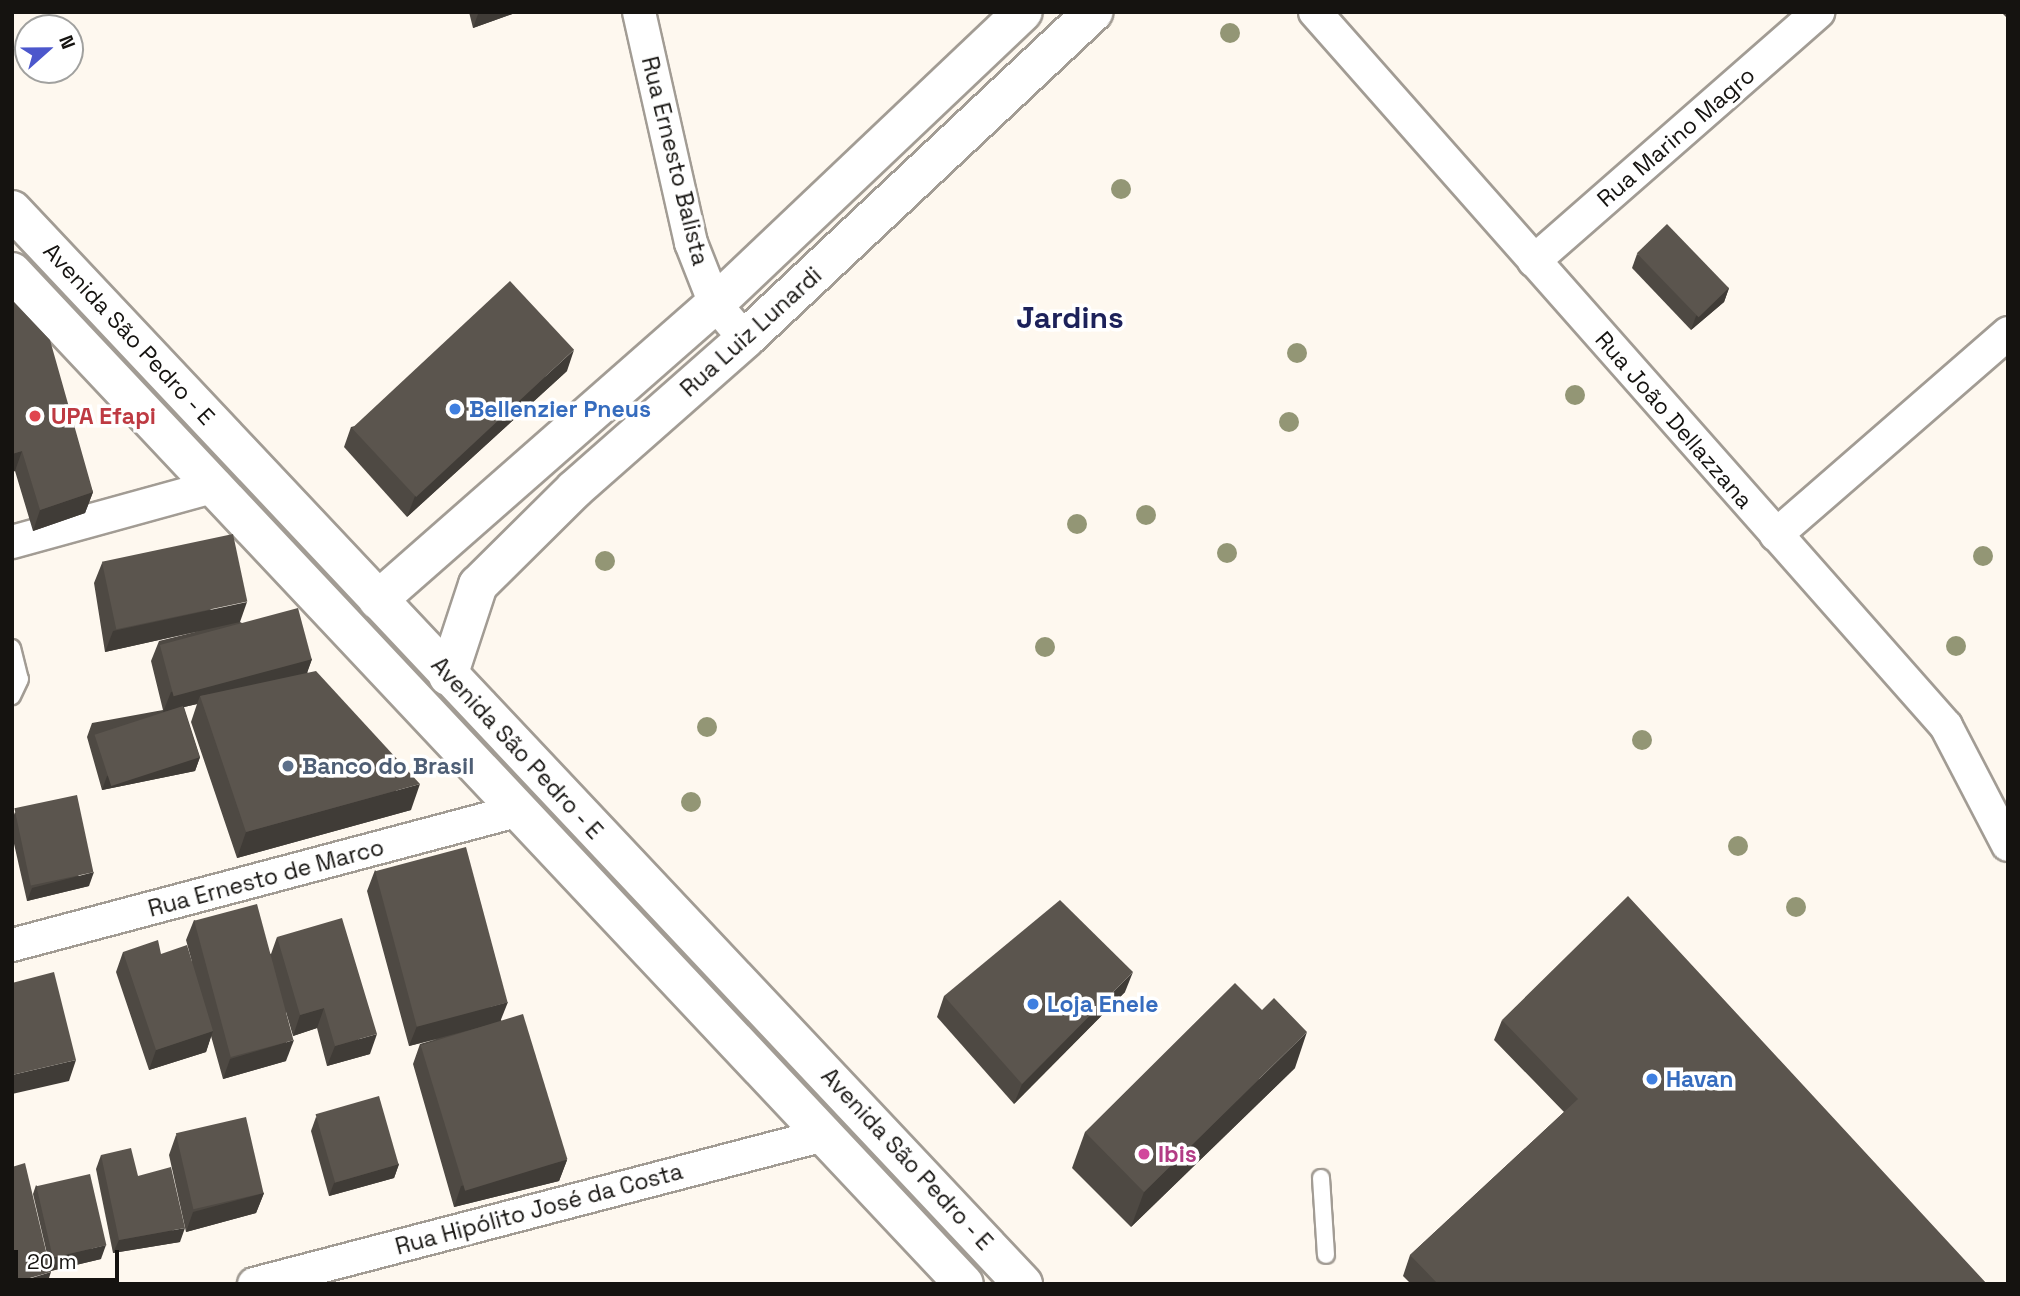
<!DOCTYPE html>
<html>
<head>
<meta charset="utf-8">
<style>
	body { margin:0 }
	#map { position:relative; width:2020px; height:1296px; overflow:hidden; background:#fef8ef; font-family:"Space Grotesk",sans-serif }
	div>[style] { position:absolute }
	.roads { filter:drop-shadow(2px 0 #a29c94) drop-shadow(-2px 0 #a29c94) drop-shadow(0 2px #a29c94) drop-shadow(0 -2px #a29c94) }
	.service>* { height:16px; margin:-8px; padding:0 8px; transform-origin:8px; border-radius:8px; background:#fff }
	.minor>* { height:32px; margin:-16px; padding:0 16px; transform-origin:16px; border-radius:16px; background:#fff }
	.tertiary>* { height:38px; margin:-19px; padding:0 19px; transform-origin:19px; border-radius:19px; background:#fff }
	.secondary>* { height:38px; margin:-19px; padding:0 19px; transform-origin:19px; border-radius:19px; background:#fff }
	.trees>* { width:20px; height:20px; margin:-10px; border-radius:50%; background:#939675 }
	.wall>* { inset:0; background:#4e4943 }
	.shaded-wall>* { inset:0; background:#403c37 }
	.building>* { inset:0; background:#5b554e; transform-origin:0 0 }
	.dots>* { width:19px; height:19px; translate:-50% -50%; box-sizing:border-box; border:4px solid #fff; border-radius:50% }
	span { translate:-50% -50%; white-space:nowrap; text-align:center; line-height:1.15; -webkit-text-stroke:7px #fff; paint-order:stroke }
	.street-label { font-size:23px; color:#151310 }
	.shop-label { font-size:23px; color:#366cbe; font-weight:700 }
	.left { translate:0 -50%; text-align:left }
	.health-label { font-size:23px; color:#be3a42; font-weight:700 }
	.service-label { font-size:23px; color:#4e5e75; font-weight:700 }
	.hotel-label { font-size:23px; color:#b23c85; font-weight:700 }
	.district-label { font-size:30px; color:#1c215a; font-weight:700 }
	.frame { position:absolute; inset:0; border:14px solid #151310; pointer-events:none }
	.north { position:absolute; left:14px; top:14px; width:70px; height:70px; box-sizing:border-box; background:#fff; border:2px solid #a1a19f; border-radius:50%; rotate:69deg; font-size:19px; font-weight:700; line-height:28px; text-align:center; color:#151310 }
	.north::after { content:''; display:block; margin:auto; width:24px; height:32px; background:#4c57cc; clip-path:polygon(50% 0,100% 100%,50% 72%,0 100%) }
	.scale { position:absolute; left:14px; top:1250px; width:105px; height:32px; box-sizing:border-box; border:4px solid #151310; border-top:0; padding-left:9px; font-size:21px; line-height:24px; white-space:nowrap; color:#151310; -webkit-text-stroke:5px #fff; paint-order:stroke }
</style>
</head>
<body>
<div id="map">
	<div class="roads">
		<div class="service">
			<i style="left:12px;top:648px;width:32px;rotate:76deg"></i>
			<i style="left:20px;top:679px;width:19px;rotate:115deg"></i>
			<i style="left:1321px;top:1178px;width:77px;rotate:86.3deg"></i>
		</div>
		<div class="minor">
			<i style="left:639px;top:12px;width:237px;rotate:77.3deg"></i>
			<i style="left:691px;top:243px;width:66px;rotate:68.5deg"></i>
			<i style="left:715px;top:304px;width:46px;rotate:49.4deg"></i>
			<i style="left:1315px;top:12px;width:953px;rotate:48.53deg"></i>
			<i style="left:1946px;top:726px;width:134px;rotate:62.5deg"></i>
			<i style="left:1534px;top:261px;width:378px;rotate:-41.2deg"></i>
			<i style="left:1776px;top:535px;width:308px;rotate:-41deg"></i>
			<i style="left:12px;top:542px;width:212px;rotate:-15.4deg"></i>
			<i style="left:12px;top:945px;width:526px;rotate:-14.88deg"></i>
			<i style="left:254px;top:1284px;width:589px;rotate:-14.65deg"></i>
		</div>
		<div class="tertiary">
			<i style="left:378px;top:600px;width:449px;rotate:-41.3deg"></i>
			<i style="left:715px;top:304px;width:424px;rotate:-43.5deg"></i>
			<i style="left:448px;top:676px;width:96px;rotate:-71.8deg"></i>
			<i style="left:478px;top:585px;width:136px;rotate:-44.7deg"></i>
			<i style="left:575px;top:489px;width:227px;rotate:-41.4deg"></i>
			<i style="left:745px;top:339px;width:478px;rotate:-43.2deg"></i>
		</div>
		<div class="secondary">
			<i style="left:12px;top:210px;width:1475px;rotate:46.73deg"></i>
			<i style="left:12px;top:272px;width:1389px;rotate:46.75deg"></i>
		</div>
	</div>
	<div class="trees">
		<i style="left:1230px;top:33px"></i>
		<i style="left:1121px;top:189px"></i>
		<i style="left:1297px;top:353px"></i>
		<i style="left:1575px;top:395px"></i>
		<i style="left:1289px;top:422px"></i>
		<i style="left:1146px;top:515px"></i>
		<i style="left:1077px;top:524px"></i>
		<i style="left:1227px;top:553px"></i>
		<i style="left:1983px;top:556px"></i>
		<i style="left:605px;top:561px"></i>
		<i style="left:1956px;top:646px"></i>
		<i style="left:1045px;top:647px"></i>
		<i style="left:707px;top:727px"></i>
		<i style="left:1642px;top:740px"></i>
		<i style="left:691px;top:802px"></i>
		<i style="left:1738px;top:846px"></i>
		<i style="left:1796px;top:907px"></i>
	</div>
	<div class="wall">
		<i style="clip-path:polygon(469px 12px,518px 12px,473px 28px)"></i>
		<i style="clip-path:polygon(2001px 12px,2008px 12px,2008px 19px)"></i>
		<i style="clip-path:polygon(1637px 254px,1729px 288px,1724px 302px,1691px 330px,1632px 268px)"></i>
		<i style="clip-path:polygon(12px 300px,93px 492px,85px 513px,33px 531px,15px 471px,12px 472px)"></i>
		<i style="clip-path:polygon(567px 371px,407px 517px,344px 447px,351px 427px)"></i>
		<i style="clip-path:polygon(102px 563px,240px 622px,312px 659px,307px 672px,411px 810px,237px 858px,191px 722px,197px 704px,184px 707px,200px 757px,195px 771px,102px 790px,87px 737px,92px 723px,163px 710px,151px 661px,159px 641px,199px 631px,105px 652px,94px 583px)"></i>
		<i style="clip-path:polygon(15px 812px,89px 886px,27px 901px,12px 835px,12px 820px)"></i>
		<i style="clip-path:polygon(375px 870px,501px 1020px,567px 1160px,559px 1181px,454px 1207px,413px 1064px,420px 1044px,437px 1039px,409px 1046px,367px 891px)"></i>
		<i style="clip-path:polygon(194px 920px,271px 954px,277px 937px,370px 1054px,327px 1066px,317px 1028px,293px 1036px,286px 1012px,286px 1061px,223px 1079px,211px 1036px,206px 1052px,149px 1070px,116px 972px,123px 952px,161px 954px,192px 962px,186px 940px)"></i>
		<i style="clip-path:polygon(1125px 992px,1014px 1104px,937px 1017px,944px 996px)"></i>
		<i style="clip-path:polygon(1502px 1020px,1987px 1284px,1411px 1284px,1403px 1276px,1410px 1255px,1564px 1112px,1494px 1040px)"></i>
		<i style="clip-path:polygon(1295px 1068px,1131px 1227px,1072px 1168px,1085px 1132px)"></i>
		<i style="clip-path:polygon(316px 1117px,399px 1164px,394px 1178px,329px 1196px,311px 1131px)"></i>
		<i style="clip-path:polygon(176px 1135px,264px 1193px,256px 1213px,186px 1232px,169px 1155px)"></i>
		<i style="clip-path:polygon(101px 1155px,138px 1176px,180px 1242px,113px 1253px,96px 1169px)"></i>
		<i style="clip-path:polygon(36px 1185px,101px 1259px,51px 1271px,33px 1194px)"></i>
	</div>
	<div class="shaded-wall">
		<i style="clip-path:polygon(483px 12px,518px 12px,473px 28px,478px 14px)"></i>
		<i style="clip-path:polygon(1729px 288px,1724px 302px,1691px 330px,1696px 316px)"></i>
		<i style="clip-path:polygon(574px 350px,567px 371px,407px 517px,415px 496px)"></i>
		<i style="clip-path:polygon(22px 451px,15px 471px,12px 472px,12px 454px)"></i>
		<i style="clip-path:polygon(93px 492px,85px 513px,33px 531px,40px 510px)"></i>
		<i style="clip-path:polygon(247px 602px,240px 622px,105px 652px,113px 631px)"></i>
		<i style="clip-path:polygon(312px 659px,305px 679px,200px 696px,197px 704px,163px 712px,171px 692px)"></i>
		<i style="clip-path:polygon(200px 757px,195px 771px,102px 790px,107px 776px)"></i>
		<i style="clip-path:polygon(420px 784px,411px 810px,237px 858px,246px 832px)"></i>
		<i style="clip-path:polygon(94px 872px,89px 886px,27px 901px,32px 888px)"></i>
		<i style="clip-path:polygon(1133px 972px,1125px 992px,1014px 1104px,1022px 1084px)"></i>
		<i style="clip-path:polygon(508px 1002px,500px 1022px,409px 1046px,417px 1026px)"></i>
		<i style="clip-path:polygon(324px 1008px,317px 1028px,293px 1036px,300px 1015px)"></i>
		<i style="clip-path:polygon(213px 1031px,206px 1052px,149px 1070px,156px 1050px)"></i>
		<i style="clip-path:polygon(1307px 1032px,1295px 1068px,1131px 1227px,1144px 1192px)"></i>
		<i style="clip-path:polygon(377px 1034px,370px 1054px,327px 1066px,335px 1046px)"></i>
		<i style="clip-path:polygon(294px 1040px,286px 1061px,223px 1079px,230px 1059px)"></i>
		<i style="clip-path:polygon(76px 1060px,69px 1081px,12px 1094px,12px 1075px)"></i>
		<i style="clip-path:polygon(567px 1160px,559px 1181px,454px 1207px,461px 1186px)"></i>
		<i style="clip-path:polygon(399px 1164px,394px 1178px,329px 1196px,334px 1183px)"></i>
		<i style="clip-path:polygon(264px 1193px,256px 1213px,186px 1232px,193px 1212px)"></i>
		<i style="clip-path:polygon(185px 1228px,180px 1242px,113px 1253px,119px 1240px)"></i>
		<i style="clip-path:polygon(106px 1245px,101px 1259px,46px 1272px,52px 1258px)"></i>
		<i style="clip-path:polygon(51px 1272px,47px 1284px,12px 1284px)"></i>
	</div>
	<div class="building">
		<i style="left:1667px;top:224px;width:89px;height:42px;rotate:46deg"></i>
		<i style="left:510px;top:281px;width:94px;height:216px;rotate:47deg"></i>
		<i style="clip-path:polygon(12px 300px,50px 340px,93px 492px,40px 510px,22px 451px,12px 454px)"></i>
		<i style="left:233px;top:534px;width:69px;height:134px;rotate:78deg"></i>
		<i style="left:298px;top:608px;width:53px;height:143px;rotate:75deg"></i>
		<i style="clip-path:polygon(316px 671px,420px 784px,246px 832px,200px 696px)"></i>
		<i style="left:183px;top:706px;width:54px;height:93px;rotate:72deg"></i>
		<i style="left:77px;top:795px;width:79px;height:64px;rotate:78deg"></i>
		<i style="left:466px;top:847px;width:161px;height:94px;rotate:75deg"></i>
		<i style="clip-path:polygon(1628px 896px,1987px 1284px,1438px 1284px,1410px 1255px,1578px 1099px,1502px 1020px)"></i>
		<i style="clip-path:polygon(1060px 900px,1133px 972px,1022px 1084px,944px 996px)"></i>
		<i style="left:257px;top:904px;width:141px;height:65px;rotate:75deg"></i>
		<i style="clip-path:polygon(342px 918px,377px 1034px,335px 1046px,324px 1008px,300px 1015px,277px 937px)"></i>
		<i style="clip-path:polygon(158px 940px,161px 954px,187px 945px,213px 1031px,156px 1050px,123px 952px)"></i>
		<i style="clip-path:polygon(54px 972px,76px 1060px,12px 1075px,12px 983px)"></i>
		<i style="clip-path:polygon(1235px 983px,1262px 1010px,1274px 998px,1307px 1032px,1144px 1192px,1085px 1132px)"></i>
		<i style="left:523px;top:1014px;width:152px;height:107px;rotate:73deg"></i>
		<i style="left:379px;top:1096px;width:71px;height:66px;rotate:74deg"></i>
		<i style="left:246px;top:1117px;width:78px;height:72px;rotate:77deg"></i>
		<i style="clip-path:polygon(131px 1148px,138px 1176px,171px 1167px,185px 1228px,119px 1240px,101px 1155px)"></i>
		<i style="clip-path:polygon(25px 1163px,51px 1272px,12px 1283px,12px 1167px)"></i>
		<i style="left:90px;top:1174px;width:73px;height:55px;rotate:77deg"></i>
	</div>
	<div class="dots">
		<i style="left:455px;top:409px;background:#3f7fe0"></i>
		<i style="left:35px;top:416px;background:#e0444e"></i>
		<i style="left:288px;top:766px;background:#5c6f8a"></i>
		<i style="left:1033px;top:1004px;background:#3f7fe0"></i>
		<i style="left:1652px;top:1079px;background:#3f7fe0"></i>
		<i style="left:1144px;top:1154px;background:#d1479c"></i>
	</div>
	<div class="street-label">
		<span style="left:1676px;top:137px;rotate:-41deg">Rua Marino Magro</span>
		<span style="left:675px;top:161px;rotate:76deg">Rua Ernesto Balista</span>
		<span style="left:751px;top:332px;rotate:-42deg">Rua Luiz Lunardi</span>
		<span style="left:129px;top:334px;rotate:47deg">Avenida São Pedro - E</span>
		<span style="left:1674px;top:420px;rotate:49deg">Rua João Dellazzana</span>
		<span style="left:517px;top:748px;rotate:47deg">Avenida São Pedro - E</span>
		<span style="left:266px;top:878px;rotate:-15deg">Rua Ernesto de Marco</span>
		<span style="left:907px;top:1159px;rotate:47deg">Avenida São Pedro - E</span>
		<span style="left:539px;top:1209px;rotate:-15deg">Rua Hipólito José da Costa</span>
	</div>
	<div class="shop-label">
		<span class="left" style="left:469px;top:409px">Bellenzier Pneus</span>
		<span class="left" style="left:1047px;top:1004px">Loja Enele</span>
		<span class="left" style="left:1666px;top:1079px">Havan</span>
	</div>
	<div class="health-label">
		<span class="left" style="left:51px;top:416px">UPA Efapi</span>
	</div>
	<div class="service-label">
		<span class="left" style="left:302px;top:766px">Banco do Brasil</span>
	</div>
	<div class="hotel-label">
		<span class="left" style="left:1158px;top:1154px">Ibis</span>
	</div>
	<div class="district-label">
		<span style="left:1070px;top:318px">Jardins</span>
	</div>
	<div class="frame"></div>
	<div class="north">N</div>
	<div class="scale">20 m</div>
</div>
</body>
</html>
